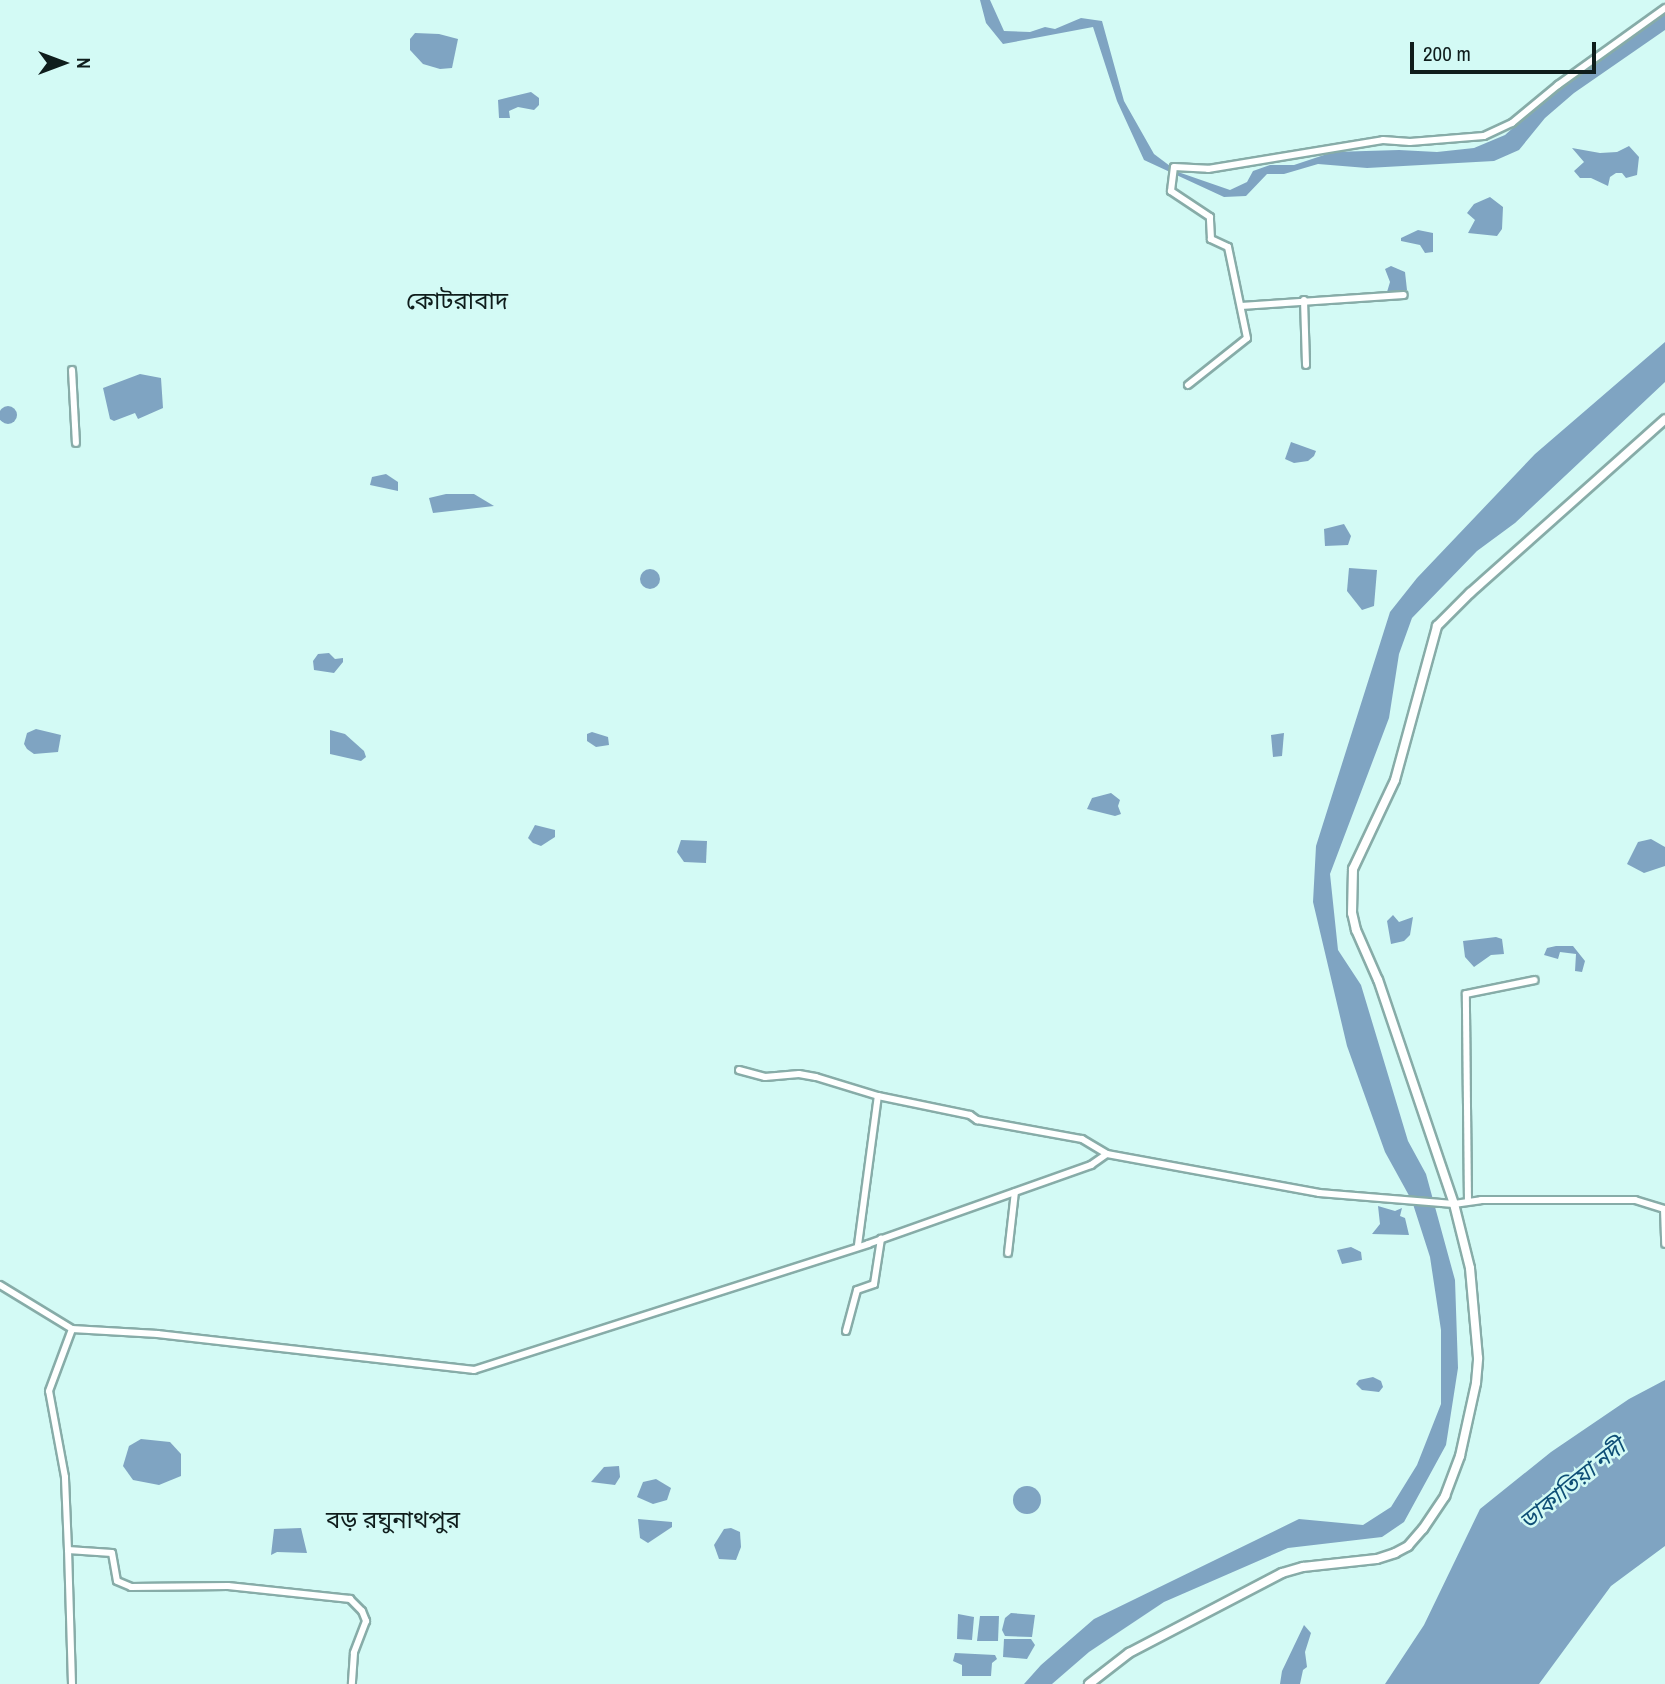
<!DOCTYPE html>
<html>
<head>
<meta charset="utf-8">
<style>
	body { margin:0 }
	#map { position:relative; width:1665px; height:1684px; overflow:hidden; background:#d3faf5; font-family:"Archivo Narrow","Noto Sans Bengali",sans-serif }
	div>[style] { position:absolute }
	.water>* { inset:0; background:#7fa4c2 }
	.round { border-radius:50% }
	.roads { filter:drop-shadow(2px 0 #87aca8) drop-shadow(-2px 0 #87aca8) drop-shadow(0 2px #87aca8) drop-shadow(0 -2px #87aca8) }
	.minor>* { height:6px; margin:-3px; padding:0 3px; transform-origin:3px; border-radius:3px; background:#fff }
	.major>* { height:8px; margin:-4px; padding:0 4px; transform-origin:4px; border-radius:4px; background:#fff }
	span { translate:-50% -50%; white-space:nowrap; text-align:center; line-height:1.15; -webkit-text-stroke:5px #d3faf5; paint-order:stroke }
	.water-label { font-size:23px; color:#0e4e76; font-style:italic }
	.quarter-label { font-size:24px; color:#0f1d1c }
	.north { position:absolute; left:28px; top:28px; width:70px; height:70px; -webkit-text-stroke:5px #d3faf5; paint-order:stroke; rotate:90deg; font-size:19px; font-weight:700; line-height:28px; text-align:center; color:#0f1d1c }
	.north::after { content:''; display:block; margin:auto; width:24px; height:32px; background:#0f1d1c; clip-path:polygon(50% 0,100% 100%,50% 72%,0 100%) }
	.scale { position:absolute; left:1410px; top:42px; width:186px; height:32px; box-sizing:border-box; border:4px solid #0f1d1c; border-top:0; padding-left:9px; font-size:21px; line-height:24px; white-space:nowrap; color:#0f1d1c; -webkit-text-stroke:5px #d3faf5; paint-order:stroke }
</style>
</head>
<body>
<div id="map">
	<div class="water">
		<i style="clip-path:polygon(980px 0,990px 0,1004px 31px,1030px 32px,1045px 27px,1055px 29px,1081px 18px,1102px 21px,1124px 101px,1154px 154px,1178px 172px,1230px 190px,1247px 182px,1253px 171px,1270px 165px,1294px 165px,1333px 152px,1399px 150px,1437px 152px,1474px 148px,1505px 135px,1534px 109px,1665px 13px,1665px 30px,1574px 93px,1545px 118px,1519px 150px,1494px 161px,1367px 168px,1318px 164px,1284px 174px,1267px 174px,1246px 196px,1224px 197px,1144px 160px,1117px 101px,1093px 27px,1003px 44px,986px 23px)"></i>
		<i style="clip-path:polygon(415px 33px,439px 34px,458px 39px,452px 68px,440px 69px,423px 64px,410px 50px,410px 39px)"></i>
		<i style="clip-path:polygon(531px 92px,539px 98px,539px 105px,534px 110px,518px 107px,509px 111px,510px 118px,499px 118px,498px 100px)"></i>
		<i style="clip-path:polygon(1629px 146px,1639px 157px,1637px 175px,1626px 178px,1622px 173px,1616px 173px,1610px 177px,1608px 186px,1591px 178px,1580px 178px,1574px 171px,1584px 162px,1572px 148px,1600px 153px,1617px 152px)"></i>
		<i style="clip-path:polygon(1490px 197px,1503px 207px,1502px 229px,1497px 236px,1468px 233px,1475px 220px,1467px 213px,1474px 204px)"></i>
		<i style="clip-path:polygon(1418px 230px,1433px 233px,1433px 252px,1425px 253px,1420px 245px,1401px 241px,1401px 238px)"></i>
		<i style="clip-path:polygon(1391px 266px,1405px 272px,1407px 290px,1387px 292px,1390px 282px,1385px 269px)"></i>
		<i style="clip-path:polygon(1665px 342px,1665px 382px,1515px 523px,1477px 551px,1412px 618px,1399px 654px,1389px 718px,1330px 874px,1338px 950px,1361px 985px,1408px 1141px,1426px 1174px,1455px 1280px,1458px 1368px,1446px 1445px,1404px 1522px,1382px 1537px,1288px 1548px,1164px 1602px,1089px 1652px,1052px 1684px,1024px 1684px,1041px 1665px,1094px 1619px,1299px 1519px,1363px 1525px,1391px 1507px,1417px 1465px,1441px 1404px,1441px 1330px,1430px 1257px,1412px 1201px,1385px 1152px,1347px 1046px,1313px 902px,1316px 846px,1390px 612px,1417px 578px,1535px 454px)"></i>
		<i style="clip-path:polygon(140px 374px,161px 378px,163px 408px,138px 419px,135px 413px,114px 421px,110px 419px,103px 388px)"></i>
		<i class="round" style="left:-1px;top:406px;width:18px;height:18px"></i>
		<i style="clip-path:polygon(1291px 442px,1316px 451px,1314px 456px,1308px 461px,1294px 463px,1285px 459px)"></i>
		<i style="clip-path:polygon(386px 474px,398px 482px,398px 491px,370px 485px,372px 477px)"></i>
		<i style="clip-path:polygon(446px 494px,474px 494px,494px 506px,433px 513px,429px 498px)"></i>
		<i style="clip-path:polygon(1344px 524px,1351px 536px,1348px 545px,1325px 546px,1324px 529px)"></i>
		<i style="clip-path:polygon(1349px 568px,1377px 570px,1374px 606px,1362px 610px,1347px 591px)"></i>
		<i class="round" style="left:640px;top:569px;width:20px;height:20px"></i>
		<i style="clip-path:polygon(329px 653px,335px 659px,343px 658px,343px 662px,334px 673px,314px 670px,313px 661px,318px 654px)"></i>
		<i style="clip-path:polygon(36px 729px,61px 735px,58px 752px,34px 754px,27px 749px,24px 744px,27px 733px)"></i>
		<i style="clip-path:polygon(330px 730px,345px 734px,364px 751px,366px 757px,361px 761px,330px 754px)"></i>
		<i style="clip-path:polygon(592px 732px,608px 737px,609px 745px,596px 747px,587px 741px,587px 734px)"></i>
		<i style="clip-path:polygon(1284px 733px,1282px 756px,1273px 757px,1271px 735px)"></i>
		<i style="clip-path:polygon(1111px 793px,1120px 800px,1118px 806px,1121px 814px,1115px 816px,1087px 809px,1092px 798px)"></i>
		<i style="clip-path:polygon(535px 825px,555px 830px,555px 837px,541px 846px,533px 843px,528px 838px)"></i>
		<i style="clip-path:polygon(1651px 839px,1665px 847px,1665px 866px,1644px 873px,1627px 864px,1638px 842px)"></i>
		<i style="clip-path:polygon(681px 840px,707px 841px,706px 863px,684px 862px,677px 852px)"></i>
		<i style="clip-path:polygon(1393px 915px,1399px 922px,1413px 917px,1410px 935px,1404px 941px,1391px 944px,1387px 921px)"></i>
		<i style="clip-path:polygon(1496px 937px,1502px 939px,1504px 954px,1491px 955px,1474px 967px,1465px 957px,1463px 941px)"></i>
		<i style="clip-path:polygon(1556px 946px,1573px 946px,1585px 961px,1582px 972px,1575px 971px,1576px 954px,1560px 952px,1558px 959px,1544px 955px,1547px 948px)"></i>
		<i style="clip-path:polygon(1378px 1206px,1395px 1211px,1402px 1208px,1400px 1216px,1405px 1218px,1409px 1235px,1372px 1234px,1380px 1224px)"></i>
		<i style="clip-path:polygon(1351px 1247px,1361px 1252px,1362px 1260px,1342px 1264px,1337px 1250px)"></i>
		<i style="clip-path:polygon(1373px 1377px,1381px 1381px,1383px 1387px,1379px 1392px,1362px 1390px,1356px 1384px,1359px 1380px)"></i>
		<i style="clip-path:polygon(1665px 1380px,1665px 1546px,1611px 1586px,1539px 1684px,1385px 1684px,1424px 1625px,1480px 1509px,1551px 1452px,1629px 1399px)"></i>
		<i style="clip-path:polygon(141px 1439px,170px 1442px,181px 1454px,181px 1476px,159px 1485px,133px 1480px,123px 1466px,129px 1446px)"></i>
		<i style="clip-path:polygon(619px 1466px,620px 1477px,615px 1485px,591px 1482px,604px 1467px)"></i>
		<i style="clip-path:polygon(656px 1479px,671px 1488px,667px 1500px,653px 1504px,637px 1497px,643px 1482px)"></i>
		<i class="round" style="left:1013px;top:1486px;width:28px;height:28px"></i>
		<i style="clip-path:polygon(638px 1519px,672px 1522px,672px 1527px,648px 1543px,640px 1538px)"></i>
		<i style="clip-path:polygon(301px 1528px,307px 1553px,277px 1552px,271px 1555px,274px 1529px)"></i>
		<i style="clip-path:polygon(731px 1528px,740px 1532px,741px 1547px,736px 1560px,719px 1559px,714px 1545px,724px 1529px)"></i>
		<i style="clip-path:polygon(1011px 1613px,1035px 1615px,1032px 1637px,1005px 1636px,1002px 1630px,1005px 1618px)"></i>
		<i style="clip-path:polygon(958px 1614px,974px 1617px,972px 1640px,957px 1639px)"></i>
		<i style="clip-path:polygon(980px 1616px,999px 1616px,998px 1641px,977px 1641px)"></i>
		<i style="clip-path:polygon(1304px 1625px,1311px 1633px,1305px 1652px,1307px 1667px,1303px 1670px,1300px 1684px,1280px 1684px,1282px 1671px)"></i>
		<i style="clip-path:polygon(1004px 1639px,1031px 1639px,1035px 1645px,1027px 1659px,1003px 1657px)"></i>
		<i style="clip-path:polygon(955px 1653px,995px 1655px,997px 1659px,992px 1663px,991px 1676px,962px 1676px,962px 1665px,953px 1661px)"></i>
	</div>
	<div class="roads">
		<div class="minor">
			<i style="left:1304px;top:300px;width:65px;rotate:88.2deg"></i>
			<i style="left:1241px;top:306px;width:163px;rotate:-3.9deg"></i>
			<i style="left:72px;top:370px;width:73px;rotate:86.9deg"></i>
			<i style="left:1188px;top:385px;width:75px;rotate:-38.5deg"></i>
			<i style="left:1247px;top:338px;width:93px;rotate:-101.8deg"></i>
			<i style="left:1228px;top:247px;width:19px;rotate:-155deg"></i>
			<i style="left:1211px;top:239px;width:22px;rotate:-93deg"></i>
			<i style="left:1210px;top:217px;width:47px;rotate:-146.3deg"></i>
			<i style="left:1171px;top:191px;width:24px;rotate:-83deg"></i>
			<i style="left:1174px;top:167px;width:34px;rotate:3deg"></i>
			<i style="left:1208px;top:169px;width:177px;rotate:-9.4deg"></i>
			<i style="left:1383px;top:140px;width:27px;rotate:4deg"></i>
			<i style="left:1410px;top:142px;width:74px;rotate:-4.6deg"></i>
			<i style="left:1484px;top:136px;width:31px;rotate:-25deg"></i>
			<i style="left:1512px;top:123px;width:60px;rotate:-39.6deg"></i>
			<i style="left:1558px;top:85px;width:132px;rotate:-35.7deg"></i>
			<i style="left:739px;top:1070px;width:27px;rotate:15deg"></i>
			<i style="left:765px;top:1077px;width:34px;rotate:-5deg"></i>
			<i style="left:799px;top:1074px;width:17px;rotate:10deg"></i>
			<i style="left:816px;top:1077px;width:65px;rotate:17deg"></i>
			<i style="left:878px;top:1096px;width:94px;rotate:11.7deg"></i>
			<i style="left:970px;top:1115px;width:9px;rotate:36deg"></i>
			<i style="left:977px;top:1120px;width:107px;rotate:10.3deg"></i>
			<i style="left:1082px;top:1139px;width:29px;rotate:31deg"></i>
			<i style="left:1107px;top:1154px;width:216px;rotate:10.4deg"></i>
			<i style="left:1319px;top:1193px;width:135px;rotate:4.7deg"></i>
			<i style="left:1454px;top:1204px;width:27px;rotate:-8deg"></i>
			<i style="left:1481px;top:1200px;width:154px"></i>
			<i style="left:1635px;top:1200px;width:31px;rotate:17deg"></i>
			<i style="left:1468px;top:1201px;width:207px;rotate:-90.6deg"></i>
			<i style="left:1466px;top:994px;width:70px;rotate:-11.5deg"></i>
			<i style="left:1664px;top:1209px;width:35px;rotate:88deg"></i>
			<i style="left:858px;top:1245px;width:150px;rotate:-82.4deg"></i>
			<i style="left:1008px;top:1253px;width:61px;rotate:-83.5deg"></i>
			<i style="left:0;top:1285px;width:84px;rotate:31.4deg"></i>
			<i style="left:72px;top:1329px;width:86px;rotate:3.3deg"></i>
			<i style="left:158px;top:1334px;width:318px;rotate:6.5deg"></i>
			<i style="left:474px;top:1370px;width:414px;rotate:-17.7deg"></i>
			<i style="left:868px;top:1244px;width:237px;rotate:-19.5deg"></i>
			<i style="left:1091px;top:1165px;width:19px;rotate:-35deg"></i>
			<i style="left:846px;top:1331px;width:42px;rotate:-75deg"></i>
			<i style="left:857px;top:1290px;width:18px;rotate:-19deg"></i>
			<i style="left:874px;top:1284px;width:46px;rotate:-81.2deg"></i>
			<i style="left:68px;top:1550px;width:73px;rotate:-92.4deg"></i>
			<i style="left:65px;top:1477px;width:87px;rotate:-100.5deg"></i>
			<i style="left:49px;top:1391px;width:66px;rotate:-69.6deg"></i>
			<i style="left:72px;top:1684px;width:134px;rotate:-91.7deg"></i>
			<i style="left:68px;top:1550px;width:44px;rotate:3.9deg"></i>
			<i style="left:112px;top:1553px;width:28px;rotate:80deg"></i>
			<i style="left:117px;top:1581px;width:15px;rotate:23deg"></i>
			<i style="left:131px;top:1587px;width:97px;rotate:-0.6deg"></i>
			<i style="left:228px;top:1586px;width:123px;rotate:6.1deg"></i>
			<i style="left:350px;top:1599px;width:17px;rotate:45deg"></i>
			<i style="left:362px;top:1611px;width:11px;rotate:68deg"></i>
			<i style="left:366px;top:1621px;width:34px;rotate:111deg"></i>
			<i style="left:354px;top:1653px;width:31px;rotate:94deg"></i>
		</div>
		<div class="major">
			<i style="left:1089px;top:1684px;width:51px;rotate:-37.8deg"></i>
			<i style="left:1129px;top:1653px;width:173px;rotate:-27.6deg"></i>
			<i style="left:1282px;top:1573px;width:22px;rotate:-16deg"></i>
			<i style="left:1303px;top:1567px;width:74px;rotate:-6.2deg"></i>
			<i style="left:1377px;top:1559px;width:19px;rotate:-18deg"></i>
			<i style="left:1395px;top:1553px;width:15px;rotate:-28deg"></i>
			<i style="left:1408px;top:1546px;width:23px;rotate:-49deg"></i>
			<i style="left:1423px;top:1529px;width:40px;rotate:-56deg"></i>
			<i style="left:1445px;top:1496px;width:43px;rotate:-69.4deg"></i>
			<i style="left:1460px;top:1456px;width:75px;rotate:-77.6deg"></i>
			<i style="left:1476px;top:1383px;width:25px;rotate:-85deg"></i>
			<i style="left:1478px;top:1358px;width:90px;rotate:-95.1deg"></i>
			<i style="left:1470px;top:1268px;width:66px;rotate:-104deg"></i>
			<i style="left:1454px;top:1204px;width:237px;rotate:-108.7deg"></i>
			<i style="left:1378px;top:980px;width:55px;rotate:-113.7deg"></i>
			<i style="left:1356px;top:930px;width:17px;rotate:-103deg"></i>
			<i style="left:1352px;top:913px;width:44px;rotate:-88.7deg"></i>
			<i style="left:1353px;top:869px;width:98px;rotate:-64.7deg"></i>
			<i style="left:1395px;top:780px;width:160px;rotate:-74.7deg"></i>
			<i style="left:1437px;top:626px;width:47px;rotate:-45deg"></i>
			<i style="left:1470px;top:593px;width:261px;rotate:-41.7deg"></i>
		</div>
	</div>
	<div class="water-label">
		<span style="left:1572px;top:1484px;rotate:-39deg">ডাকাতিয়া নদী</span>
	</div>
	<div class="quarter-label">
		<span style="left:457px;top:301px">কোটরাবাদ</span>
		<span style="left:393px;top:1520px">বড় রঘুনাথপুর</span>
	</div>
	<div class="north">N</div>
	<div class="scale">200 m</div>
</div>
</body>
</html>
